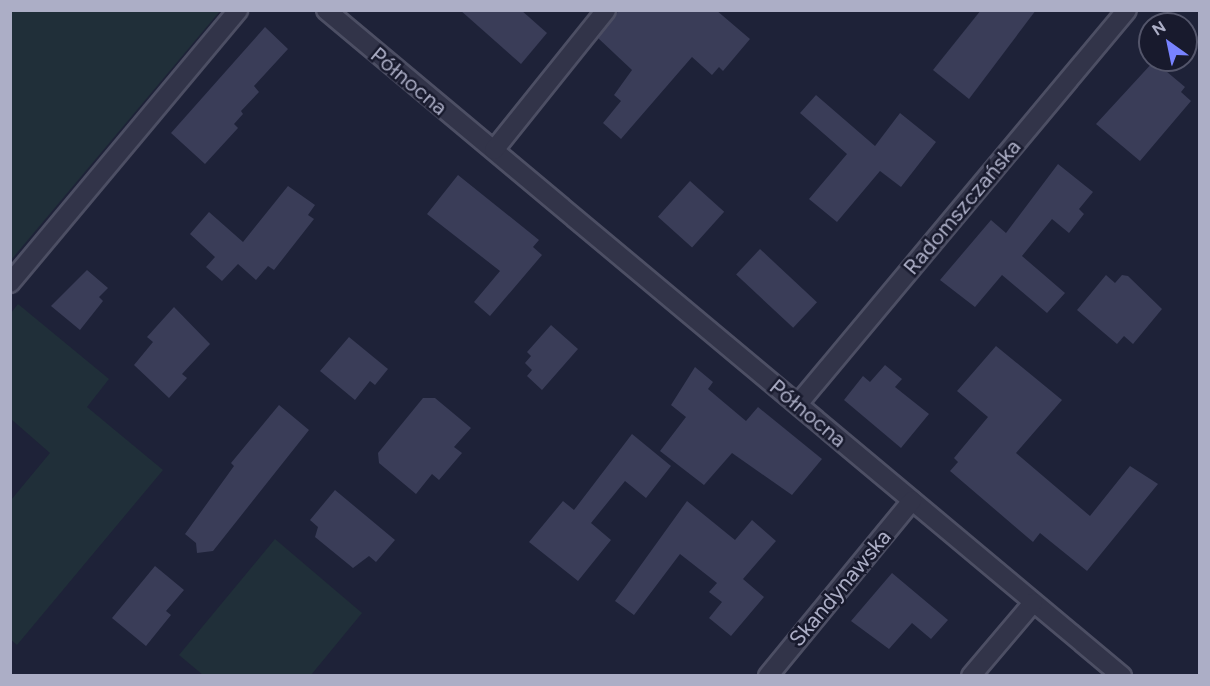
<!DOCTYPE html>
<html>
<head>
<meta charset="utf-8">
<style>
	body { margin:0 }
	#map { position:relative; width:1210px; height:686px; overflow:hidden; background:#1e2238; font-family:Figtree,sans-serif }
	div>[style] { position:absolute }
	.green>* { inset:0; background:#202f39 }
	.building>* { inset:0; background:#3a3d58; transform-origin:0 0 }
	.roads { filter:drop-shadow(2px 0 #4d4f64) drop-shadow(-2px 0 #4d4f64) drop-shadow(0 2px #4d4f64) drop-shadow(0 -2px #4d4f64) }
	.minor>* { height:18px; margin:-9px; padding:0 9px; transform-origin:9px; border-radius:9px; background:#323449 }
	span { translate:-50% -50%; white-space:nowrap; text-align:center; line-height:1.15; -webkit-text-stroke:5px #181a2d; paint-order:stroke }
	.street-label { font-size:22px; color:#acaec6 }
	.frame { position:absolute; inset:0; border:12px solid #acaec6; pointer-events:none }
	.north { position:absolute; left:1138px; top:12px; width:60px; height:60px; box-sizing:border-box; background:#181a2d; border:2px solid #53556a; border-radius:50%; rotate:327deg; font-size:16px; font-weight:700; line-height:24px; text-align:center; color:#acaec6 }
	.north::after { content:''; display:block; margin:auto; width:21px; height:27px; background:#7883ff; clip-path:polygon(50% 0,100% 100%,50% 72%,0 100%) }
</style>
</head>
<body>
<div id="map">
	<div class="green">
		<i style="clip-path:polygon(11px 10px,220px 11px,11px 260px,10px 11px)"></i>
		<i style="clip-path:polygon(18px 304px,109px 379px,87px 407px,163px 470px,17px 645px,10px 639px,11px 500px,50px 453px,11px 419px,11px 313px)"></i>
		<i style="clip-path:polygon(275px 539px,362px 613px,311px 675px,203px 675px,179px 655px)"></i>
	</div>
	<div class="building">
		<i style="clip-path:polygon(460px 10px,521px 10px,547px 33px,521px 64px)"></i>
		<i style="clip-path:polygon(619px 10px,716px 10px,750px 39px,723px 71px,719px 67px,712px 75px,692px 57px,621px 139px,603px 123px,621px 101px,614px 95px,632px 70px,598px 38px)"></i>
		<i style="clip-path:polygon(981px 10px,1036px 10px,969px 99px,933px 70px)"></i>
		<i style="clip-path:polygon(265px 27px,288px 49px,254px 86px,259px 92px,241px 111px,243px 114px,234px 124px,238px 128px,205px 164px,171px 133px)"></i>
		<i style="clip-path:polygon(1154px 61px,1185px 87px,1181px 92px,1191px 101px,1140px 161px,1096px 124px)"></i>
		<i style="clip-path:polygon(816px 95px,875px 146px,900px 113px,936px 142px,901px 187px,880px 171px,837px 222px,809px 199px,847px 154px,800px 113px)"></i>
		<i style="clip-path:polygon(1058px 164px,1093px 192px,1079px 209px,1084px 214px,1069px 233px,1052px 219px,1022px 256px,1065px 293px,1047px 313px,1002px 275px,975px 307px,940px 280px,991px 220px,1006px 233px)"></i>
		<i style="clip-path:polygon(458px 175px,539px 240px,533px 247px,542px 255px,490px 316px,474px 302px,500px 271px,427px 214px)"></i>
		<i style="left:690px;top:181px;width:46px;height:48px;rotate:42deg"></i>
		<i style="clip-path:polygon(288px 186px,315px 205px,308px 215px,314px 219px,274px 270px,268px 266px,256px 280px,238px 264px,222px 281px,206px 267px,215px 257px,190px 234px,209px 212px,243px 242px)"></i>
		<i style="left:760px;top:249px;width:78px;height:35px;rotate:43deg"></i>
		<i style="clip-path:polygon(87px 270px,108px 288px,99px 297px,103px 301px,80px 330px,51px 306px)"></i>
		<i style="clip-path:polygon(1106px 275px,1115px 283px,1122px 275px,1128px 276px,1162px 309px,1133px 344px,1124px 336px,1117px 344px,1077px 310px)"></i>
		<i style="clip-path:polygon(174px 307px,210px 344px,182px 374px,187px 378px,169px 398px,134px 365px,153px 342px,147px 337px)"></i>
		<i style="clip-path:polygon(551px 325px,578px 349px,542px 390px,527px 376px,532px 370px,525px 363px,531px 356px,527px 352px)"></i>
		<i style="clip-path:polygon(349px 337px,388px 369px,375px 385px,370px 381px,355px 400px,320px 371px)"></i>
		<i style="clip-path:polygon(996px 346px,1062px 400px,1016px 453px,1090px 516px,1130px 466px,1158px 484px,1087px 571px,1040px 533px,1033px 542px,950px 471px,958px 462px,954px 458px,988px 417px,957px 391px)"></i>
		<i style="clip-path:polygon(885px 365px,902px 379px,895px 387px,929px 414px,901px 448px,844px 400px,863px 376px,870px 382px)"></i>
		<i style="clip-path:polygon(695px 367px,713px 382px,708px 389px,746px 421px,758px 407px,822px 459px,792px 495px,732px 453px,704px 485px,660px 451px,686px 417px,671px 405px)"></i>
		<i style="clip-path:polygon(423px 398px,435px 398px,471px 428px,454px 447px,462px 453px,439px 480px,432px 474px,416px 494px,379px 463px,378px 453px)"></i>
		<i style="clip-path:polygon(279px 405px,309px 430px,213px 551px,197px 553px,196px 543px,185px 534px,234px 466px,231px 463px)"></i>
		<i style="clip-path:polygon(632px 434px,671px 466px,646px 498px,625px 481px,591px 523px,611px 540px,578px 581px,529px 542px,563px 501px,574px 510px)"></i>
		<i style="clip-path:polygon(335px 490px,395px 540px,376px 562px,369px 556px,353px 568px,315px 537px,318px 527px,310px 520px)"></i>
		<i style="clip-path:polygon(687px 501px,735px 540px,752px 520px,776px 541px,743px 579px,764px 597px,731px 636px,709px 618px,722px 602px,709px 592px,717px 583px,680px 554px,634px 615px,615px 601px)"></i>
		<i style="clip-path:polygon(155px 566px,184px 590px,166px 611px,171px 615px,146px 646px,112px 618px)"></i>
		<i style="clip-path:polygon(892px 573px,948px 620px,931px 639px,912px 623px,889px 649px,851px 621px)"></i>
	</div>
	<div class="roads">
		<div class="minor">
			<i style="left:326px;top:10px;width:1038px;rotate:39.92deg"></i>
			<i style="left:494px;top:150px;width:179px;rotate:-51.3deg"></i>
			<i style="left:10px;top:283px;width:356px;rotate:-50.1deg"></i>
			<i style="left:798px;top:404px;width:513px;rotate:-50.14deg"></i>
			<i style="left:768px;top:676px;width:227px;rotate:-50.6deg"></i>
			<i style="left:971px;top:676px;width:96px;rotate:-49.7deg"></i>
		</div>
	</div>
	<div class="street-label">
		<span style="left:409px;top:81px;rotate:40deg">Północna</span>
		<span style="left:962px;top:207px;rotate:-50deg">Radomszczańska</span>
		<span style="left:808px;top:413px;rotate:40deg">Północna</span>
		<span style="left:840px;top:588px;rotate:-50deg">Skandynawska</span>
	</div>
	<div class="frame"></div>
	<div class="north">N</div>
</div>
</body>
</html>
